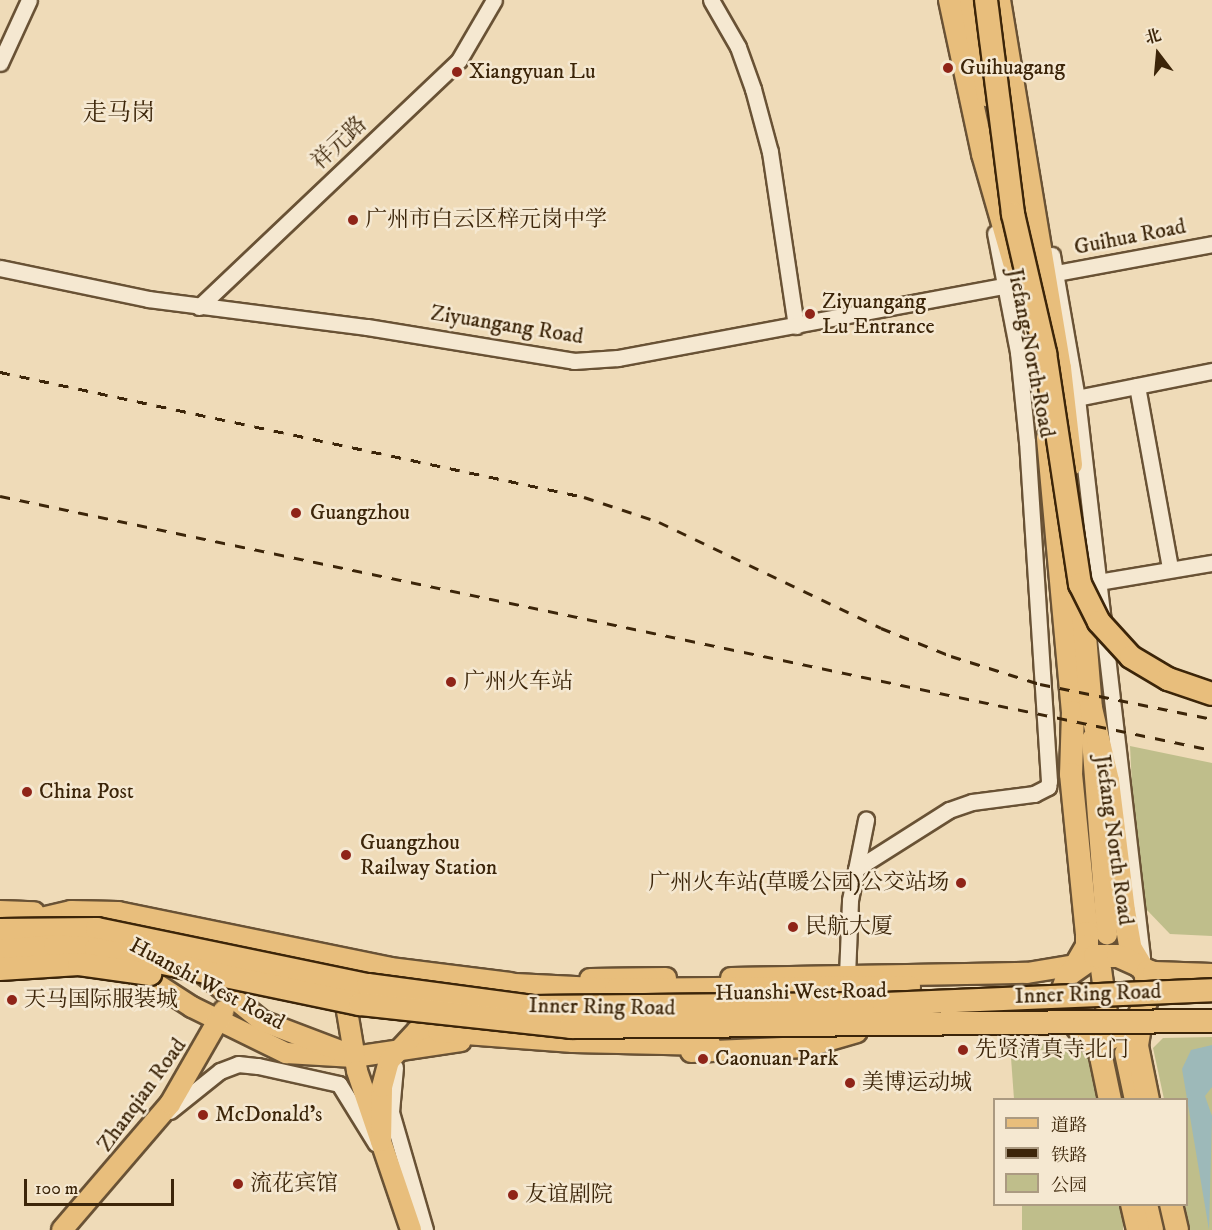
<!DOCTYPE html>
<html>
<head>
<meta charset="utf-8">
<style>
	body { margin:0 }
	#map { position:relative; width:1212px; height:1230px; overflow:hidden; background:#efdbb8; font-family:"IM FELL DW Pica","Noto Serif SC",serif }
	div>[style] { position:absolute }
	.green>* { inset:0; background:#bfbe8b; transform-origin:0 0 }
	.water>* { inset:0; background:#9db9b9 }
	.major-tunnel>* { height:20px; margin-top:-10px; transform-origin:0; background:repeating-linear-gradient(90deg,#cbb795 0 20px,transparent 0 30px) }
	.roads { filter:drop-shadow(2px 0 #695235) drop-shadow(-2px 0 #695235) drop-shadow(0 2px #695235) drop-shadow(0 -2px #695235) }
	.minor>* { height:15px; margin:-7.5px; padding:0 7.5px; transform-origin:7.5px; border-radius:7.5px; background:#f5e8d1 }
	.major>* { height:20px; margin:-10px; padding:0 10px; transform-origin:10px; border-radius:10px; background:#e8be7c }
	.highway>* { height:22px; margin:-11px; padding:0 11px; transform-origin:11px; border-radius:11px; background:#e8be7c }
	.rail>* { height:3px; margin-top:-1.5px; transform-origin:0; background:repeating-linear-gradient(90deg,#3c2509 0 10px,transparent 0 20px) }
	.bridges { filter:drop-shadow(2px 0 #3c2509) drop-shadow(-2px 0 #3c2509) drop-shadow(0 2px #3c2509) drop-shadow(0 -2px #3c2509) }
	.highway-bridge>* { height:22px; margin:-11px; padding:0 11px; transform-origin:11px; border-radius:11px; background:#e8be7c }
	.dots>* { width:16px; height:16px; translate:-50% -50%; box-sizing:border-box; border:3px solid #f5e8d1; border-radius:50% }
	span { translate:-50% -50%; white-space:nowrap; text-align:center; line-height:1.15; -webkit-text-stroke:5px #f5e8d1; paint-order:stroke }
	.poi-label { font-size:22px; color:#3c2509 }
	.left { translate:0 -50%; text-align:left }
	.right { translate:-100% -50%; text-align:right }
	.street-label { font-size:22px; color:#3c2509 }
	.neighbourhood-label { font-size:24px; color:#3c2509 }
	.legend { position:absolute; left:993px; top:1098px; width:195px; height:108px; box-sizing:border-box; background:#f5e8d1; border:2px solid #ab9a81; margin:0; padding:8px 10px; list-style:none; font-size:18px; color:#3c2509 }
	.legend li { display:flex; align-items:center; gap:12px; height:30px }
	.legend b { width:30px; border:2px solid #ab9a81 }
	.north { position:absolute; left:1128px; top:24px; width:60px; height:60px; -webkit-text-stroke:4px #f5e8d1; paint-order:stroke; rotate:344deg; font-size:16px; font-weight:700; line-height:24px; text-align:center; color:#3c2509 }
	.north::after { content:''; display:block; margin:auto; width:21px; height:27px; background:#3c2509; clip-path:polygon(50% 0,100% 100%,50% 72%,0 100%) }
	.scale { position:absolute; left:24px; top:1179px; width:150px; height:27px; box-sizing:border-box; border:3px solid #3c2509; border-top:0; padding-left:8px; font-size:18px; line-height:21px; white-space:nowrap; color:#3c2509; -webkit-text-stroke:4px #f5e8d1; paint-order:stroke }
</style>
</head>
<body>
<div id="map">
	<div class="green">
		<i style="clip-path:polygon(1130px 746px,1212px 763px,1212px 936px,1170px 934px,1145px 908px,1135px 845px)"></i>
		<i style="clip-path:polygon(1212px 1037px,1212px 1230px,1190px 1230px,1185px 1205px,1186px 1100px,1164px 1099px,1153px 1048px,1163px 1038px)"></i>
		<i style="clip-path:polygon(1010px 1044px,1076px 1044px,1085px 1049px,1096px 1059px,1103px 1099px,1014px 1099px)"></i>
		<i style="left:1022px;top:1205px;width:101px;height:25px"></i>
	</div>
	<div class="water">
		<i style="clip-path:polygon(1212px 1045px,1212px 1087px,1205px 1096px,1212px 1116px,1209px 1230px,1182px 1069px,1191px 1050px)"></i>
	</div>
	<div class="major-tunnel">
		<i style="left:1109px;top:1023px;width:32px;rotate:79deg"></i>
	</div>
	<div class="roads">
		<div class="minor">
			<i style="left:711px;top:0;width:54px;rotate:60.1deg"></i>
			<i style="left:738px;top:47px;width:45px;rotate:70.3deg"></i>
			<i style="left:753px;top:89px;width:65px;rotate:74.9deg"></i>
			<i style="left:770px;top:152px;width:176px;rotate:81.5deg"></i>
			<i style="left:0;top:63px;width:69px;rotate:-65.3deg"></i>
			<i style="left:1052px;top:255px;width:145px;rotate:80.1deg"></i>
			<i style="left:1077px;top:398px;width:563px;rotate:83.37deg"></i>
			<i style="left:0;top:268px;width:151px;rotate:11.8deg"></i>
			<i style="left:148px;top:299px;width:221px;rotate:7.3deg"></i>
			<i style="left:367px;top:327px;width:210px;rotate:9.3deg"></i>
			<i style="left:574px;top:361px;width:44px;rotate:-3.9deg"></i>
			<i style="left:618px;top:358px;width:396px;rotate:-10.6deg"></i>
			<i style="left:1056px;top:273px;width:159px;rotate:-10.5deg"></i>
			<i style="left:199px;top:307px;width:359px;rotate:-43.5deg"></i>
			<i style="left:459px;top:60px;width:69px;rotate:-59.7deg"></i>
			<i style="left:1137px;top:386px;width:179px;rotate:79.7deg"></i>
			<i style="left:1077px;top:398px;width:138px;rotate:-11.3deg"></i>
			<i style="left:1098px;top:582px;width:116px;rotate:-9.5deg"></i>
			<i style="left:856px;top:869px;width:110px;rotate:-32.4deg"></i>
			<i style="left:949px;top:810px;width:24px;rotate:-19deg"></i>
			<i style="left:972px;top:802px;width:63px;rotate:-7.4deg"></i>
			<i style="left:1034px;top:794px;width:16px;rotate:-27deg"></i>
			<i style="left:1048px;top:787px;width:6px;rotate:-81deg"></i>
			<i style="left:1049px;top:781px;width:340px;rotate:-93.7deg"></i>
			<i style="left:1027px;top:442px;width:90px;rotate:-95.7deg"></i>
			<i style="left:1018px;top:352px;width:121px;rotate:-100.9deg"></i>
			<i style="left:847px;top:976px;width:76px;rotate:-87.7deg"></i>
			<i style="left:850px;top:900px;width:82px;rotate:-78.7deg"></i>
			<i style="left:395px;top:1067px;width:45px;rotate:95.1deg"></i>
			<i style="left:391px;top:1112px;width:123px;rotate:73.9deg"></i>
			<i style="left:170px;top:1111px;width:64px;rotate:-38.7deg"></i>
			<i style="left:220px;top:1071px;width:19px;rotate:-21deg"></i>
			<i style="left:238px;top:1064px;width:20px;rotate:6deg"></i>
			<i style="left:258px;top:1066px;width:83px;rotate:12.5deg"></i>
			<i style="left:339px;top:1084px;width:70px;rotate:58.3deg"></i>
		</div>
		<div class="major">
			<i style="left:1092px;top:739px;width:196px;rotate:85.6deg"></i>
			<i style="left:0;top:911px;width:34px;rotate:2deg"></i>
			<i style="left:3px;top:927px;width:70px;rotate:-13.2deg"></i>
			<i style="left:71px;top:911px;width:47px;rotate:1.2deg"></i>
			<i style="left:118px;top:912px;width:278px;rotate:11.6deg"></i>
			<i style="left:390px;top:968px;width:121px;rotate:7.1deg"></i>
			<i style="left:133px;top:969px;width:70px;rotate:32.8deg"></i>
			<i style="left:192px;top:1007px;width:105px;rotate:26.1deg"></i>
			<i style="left:286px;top:1053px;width:68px;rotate:3.4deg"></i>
			<i style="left:354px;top:1057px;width:108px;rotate:-8.5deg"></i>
			<i style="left:1101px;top:969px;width:51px;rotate:82.2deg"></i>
			<i style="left:199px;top:970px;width:81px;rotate:39deg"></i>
			<i style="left:262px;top:1021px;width:95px;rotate:20.9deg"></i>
			<i style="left:731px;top:978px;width:296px;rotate:-1deg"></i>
			<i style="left:1027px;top:973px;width:50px;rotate:-9.3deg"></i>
			<i style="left:590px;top:979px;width:76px;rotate:-0.8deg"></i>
			<i style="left:343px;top:987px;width:85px;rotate:80.5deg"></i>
			<i style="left:357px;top:1071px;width:168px;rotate:71.2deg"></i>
			<i style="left:950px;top:1013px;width:114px;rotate:-1.5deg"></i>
			<i style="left:691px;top:1052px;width:115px;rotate:-2.5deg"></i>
			<i style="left:806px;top:1047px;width:53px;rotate:-16.4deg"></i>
			<i style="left:1125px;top:1053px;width:48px;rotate:78deg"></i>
			<i style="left:381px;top:1141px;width:54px;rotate:-88.9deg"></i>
			<i style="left:382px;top:1087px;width:27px;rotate:-75deg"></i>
			<i style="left:389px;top:1061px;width:41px;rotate:-47deg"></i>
			<i style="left:417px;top:1031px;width:42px;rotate:-21deg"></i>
			<i style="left:1147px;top:1204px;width:27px;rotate:77deg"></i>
			<i style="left:62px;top:1230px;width:166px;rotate:-49.4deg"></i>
			<i style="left:170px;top:1104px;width:108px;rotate:-60.1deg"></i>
		</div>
		<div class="highway">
			<i style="left:950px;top:0;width:157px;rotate:77.9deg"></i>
			<i style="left:983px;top:154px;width:112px;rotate:74deg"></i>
			<i style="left:971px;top:0;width:97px;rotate:79.9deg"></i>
			<i style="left:999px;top:0;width:373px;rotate:80.6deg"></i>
			<i style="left:1060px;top:368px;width:97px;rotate:83.5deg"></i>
			<i style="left:1048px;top:438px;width:275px;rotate:84.8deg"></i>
			<i style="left:1073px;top:712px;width:62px;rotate:91.8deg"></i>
			<i style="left:1071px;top:774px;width:160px;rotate:84.3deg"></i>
			<i style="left:1087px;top:933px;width:13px;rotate:90deg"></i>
			<i style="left:1087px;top:946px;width:22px;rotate:120deg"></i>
			<i style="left:1081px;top:587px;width:121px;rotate:85.3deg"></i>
			<i style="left:1091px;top:708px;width:75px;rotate:76.9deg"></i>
			<i style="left:1108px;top:781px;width:131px;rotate:83deg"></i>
			<i style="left:1124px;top:911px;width:39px;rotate:80deg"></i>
			<i style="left:1131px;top:949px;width:23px;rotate:59deg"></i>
			<i style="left:1143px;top:969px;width:7px;rotate:63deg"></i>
			<i style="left:1146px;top:975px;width:25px;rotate:88deg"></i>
			<i style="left:1147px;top:1000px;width:31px;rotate:117deg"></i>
			<i style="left:1133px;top:1028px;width:27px;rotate:156deg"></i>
			<i style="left:1108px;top:1039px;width:29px;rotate:-164deg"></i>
			<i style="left:1080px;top:1031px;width:26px;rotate:-127deg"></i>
			<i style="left:1064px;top:1010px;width:18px;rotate:-96deg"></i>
			<i style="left:1062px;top:992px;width:18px;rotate:-71deg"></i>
			<i style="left:1068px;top:975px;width:33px;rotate:-35deg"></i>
			<i style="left:1095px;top:956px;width:23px"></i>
			<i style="left:1118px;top:956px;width:22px;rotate:24deg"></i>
			<i style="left:1138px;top:965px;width:6px;rotate:39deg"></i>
			<i style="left:1143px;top:969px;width:5px;rotate:22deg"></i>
			<i style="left:1148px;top:971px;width:6px;rotate:18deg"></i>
			<i style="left:1154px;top:973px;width:58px;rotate:2deg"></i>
			<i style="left:495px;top:984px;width:121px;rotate:2.8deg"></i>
			<i style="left:616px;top:990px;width:293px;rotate:-0.6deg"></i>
			<i style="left:1141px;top:1020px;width:26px;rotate:99deg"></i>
			<i style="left:1137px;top:1046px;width:55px;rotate:78.5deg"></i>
			<i style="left:439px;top:1031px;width:134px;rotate:4.3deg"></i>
			<i style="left:573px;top:1041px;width:136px;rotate:1.3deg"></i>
			<i style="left:1084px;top:1034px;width:24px;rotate:48deg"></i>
			<i style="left:1100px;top:1052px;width:49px;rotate:78.2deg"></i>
			<i style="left:1132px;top:1204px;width:27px;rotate:77deg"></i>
			<i style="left:1171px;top:1204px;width:27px;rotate:77deg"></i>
		</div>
	</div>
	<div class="rail">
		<i style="left:0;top:372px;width:597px;rotate:12.08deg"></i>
		<i style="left:584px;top:497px;width:79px;rotate:18.4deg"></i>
		<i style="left:659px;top:522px;width:246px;rotate:25.5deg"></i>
		<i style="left:881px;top:628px;width:75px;rotate:21.8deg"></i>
		<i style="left:951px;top:656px;width:93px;rotate:17.5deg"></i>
		<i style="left:1040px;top:684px;width:176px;rotate:11.5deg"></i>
		<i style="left:0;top:496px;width:1238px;rotate:11.84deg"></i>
	</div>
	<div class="bridges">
		<div class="highway-bridge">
			<i style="left:986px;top:0;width:216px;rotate:82.8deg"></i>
			<i style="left:1013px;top:214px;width:143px;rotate:77deg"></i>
			<i style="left:1045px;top:353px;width:234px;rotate:81.4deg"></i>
			<i style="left:1080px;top:584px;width:42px;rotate:63.4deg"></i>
			<i style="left:1099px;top:622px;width:47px;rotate:47.6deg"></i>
			<i style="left:1131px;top:657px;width:43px;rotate:30.7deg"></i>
			<i style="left:1168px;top:679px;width:46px;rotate:18.8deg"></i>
			<i style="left:0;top:930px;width:97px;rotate:-0.6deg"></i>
			<i style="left:97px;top:929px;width:277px;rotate:11.7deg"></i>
			<i style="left:368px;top:985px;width:166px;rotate:7.6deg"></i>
			<i style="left:533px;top:1007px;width:351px;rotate:-0.5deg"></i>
			<i style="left:884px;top:1004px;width:328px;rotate:-2.4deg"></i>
			<i style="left:0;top:951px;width:55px;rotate:-5.2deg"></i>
			<i style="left:55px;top:946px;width:41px;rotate:4.2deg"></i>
			<i style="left:96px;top:949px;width:270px;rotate:11.8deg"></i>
			<i style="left:360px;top:1004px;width:212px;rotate:6.2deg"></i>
			<i style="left:571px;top:1027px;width:641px;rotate:-0.54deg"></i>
			<i style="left:0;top:969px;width:79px;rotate:-3.6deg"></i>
			<i style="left:79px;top:964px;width:72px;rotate:8deg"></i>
		</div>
	</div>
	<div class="dots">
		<i style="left:948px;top:68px;background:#8f2418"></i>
		<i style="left:457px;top:72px;background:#8f2418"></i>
		<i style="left:353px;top:220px;background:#8f2418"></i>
		<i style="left:810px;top:314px;background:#8f2418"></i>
		<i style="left:296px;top:513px;background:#8f2418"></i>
		<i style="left:451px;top:682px;background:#8f2418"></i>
		<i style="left:27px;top:792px;background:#8f2418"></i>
		<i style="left:346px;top:855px;background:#8f2418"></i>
		<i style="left:961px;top:883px;background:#8f2418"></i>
		<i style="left:793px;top:927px;background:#8f2418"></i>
		<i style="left:12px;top:1000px;background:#8f2418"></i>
		<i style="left:963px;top:1050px;background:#8f2418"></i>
		<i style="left:703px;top:1059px;background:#8f2418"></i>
		<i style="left:850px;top:1083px;background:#8f2418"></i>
		<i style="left:203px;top:1115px;background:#8f2418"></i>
		<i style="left:238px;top:1184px;background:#8f2418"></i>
		<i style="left:513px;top:1195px;background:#8f2418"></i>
	</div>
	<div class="poi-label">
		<span class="left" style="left:960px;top:68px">Guihuagang</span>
		<span class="left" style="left:469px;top:72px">Xiangyuan Lu</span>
		<span class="left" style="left:365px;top:220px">广州市白云区梓元岗中学</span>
		<span class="left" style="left:822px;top:314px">Ziyuangang<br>Lu Entrance</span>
		<span class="left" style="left:310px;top:513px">Guangzhou</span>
		<span class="left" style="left:463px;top:682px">广州火车站</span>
		<span class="left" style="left:39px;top:792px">China Post</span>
		<span class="left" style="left:360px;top:855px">Guangzhou<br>Railway Station</span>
		<span class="right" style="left:949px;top:883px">广州火车站(草暖公园)公交站场</span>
		<span class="left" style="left:805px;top:927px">民航大厦</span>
		<span class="left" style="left:24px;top:1000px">天马国际服装城</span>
		<span class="left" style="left:975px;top:1050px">先贤清真寺北门</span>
		<span class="left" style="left:715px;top:1059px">Caonuan Park</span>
		<span class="left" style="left:862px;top:1083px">美博运动城</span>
		<span class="left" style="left:215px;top:1115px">McDonald's</span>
		<span class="left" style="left:250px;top:1184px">流花宾馆</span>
		<span class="left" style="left:525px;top:1195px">友谊剧院</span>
	</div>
	<div class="street-label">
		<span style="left:339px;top:143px;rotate:-43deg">祥元路</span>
		<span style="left:1130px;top:237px;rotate:-11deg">Guihua Road</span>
		<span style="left:507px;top:325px;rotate:9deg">Ziyuangang Road</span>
		<span style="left:1031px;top:353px;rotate:79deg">Jiefang North Road</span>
		<span style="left:1114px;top:840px;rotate:82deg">Jiefang North Road</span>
		<span style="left:207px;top:984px;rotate:28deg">Huanshi West Road</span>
		<span style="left:801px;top:992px;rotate:-1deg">Huanshi West Road</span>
		<span style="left:1088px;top:994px;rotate:-2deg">Inner Ring Road</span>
		<span style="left:602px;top:1007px;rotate:1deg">Inner Ring Road</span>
		<span style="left:142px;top:1095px;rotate:-54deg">Zhanqian Road</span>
	</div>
	<div class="neighbourhood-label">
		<span style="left:119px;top:114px">走马岗</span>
	</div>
	<ul class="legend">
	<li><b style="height:8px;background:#e8be7c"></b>道路</li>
	<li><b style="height:8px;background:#3c2509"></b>铁路</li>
	<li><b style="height:16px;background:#bfbe8b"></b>公园</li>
	</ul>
	<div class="north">北</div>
	<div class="scale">100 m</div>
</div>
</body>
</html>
